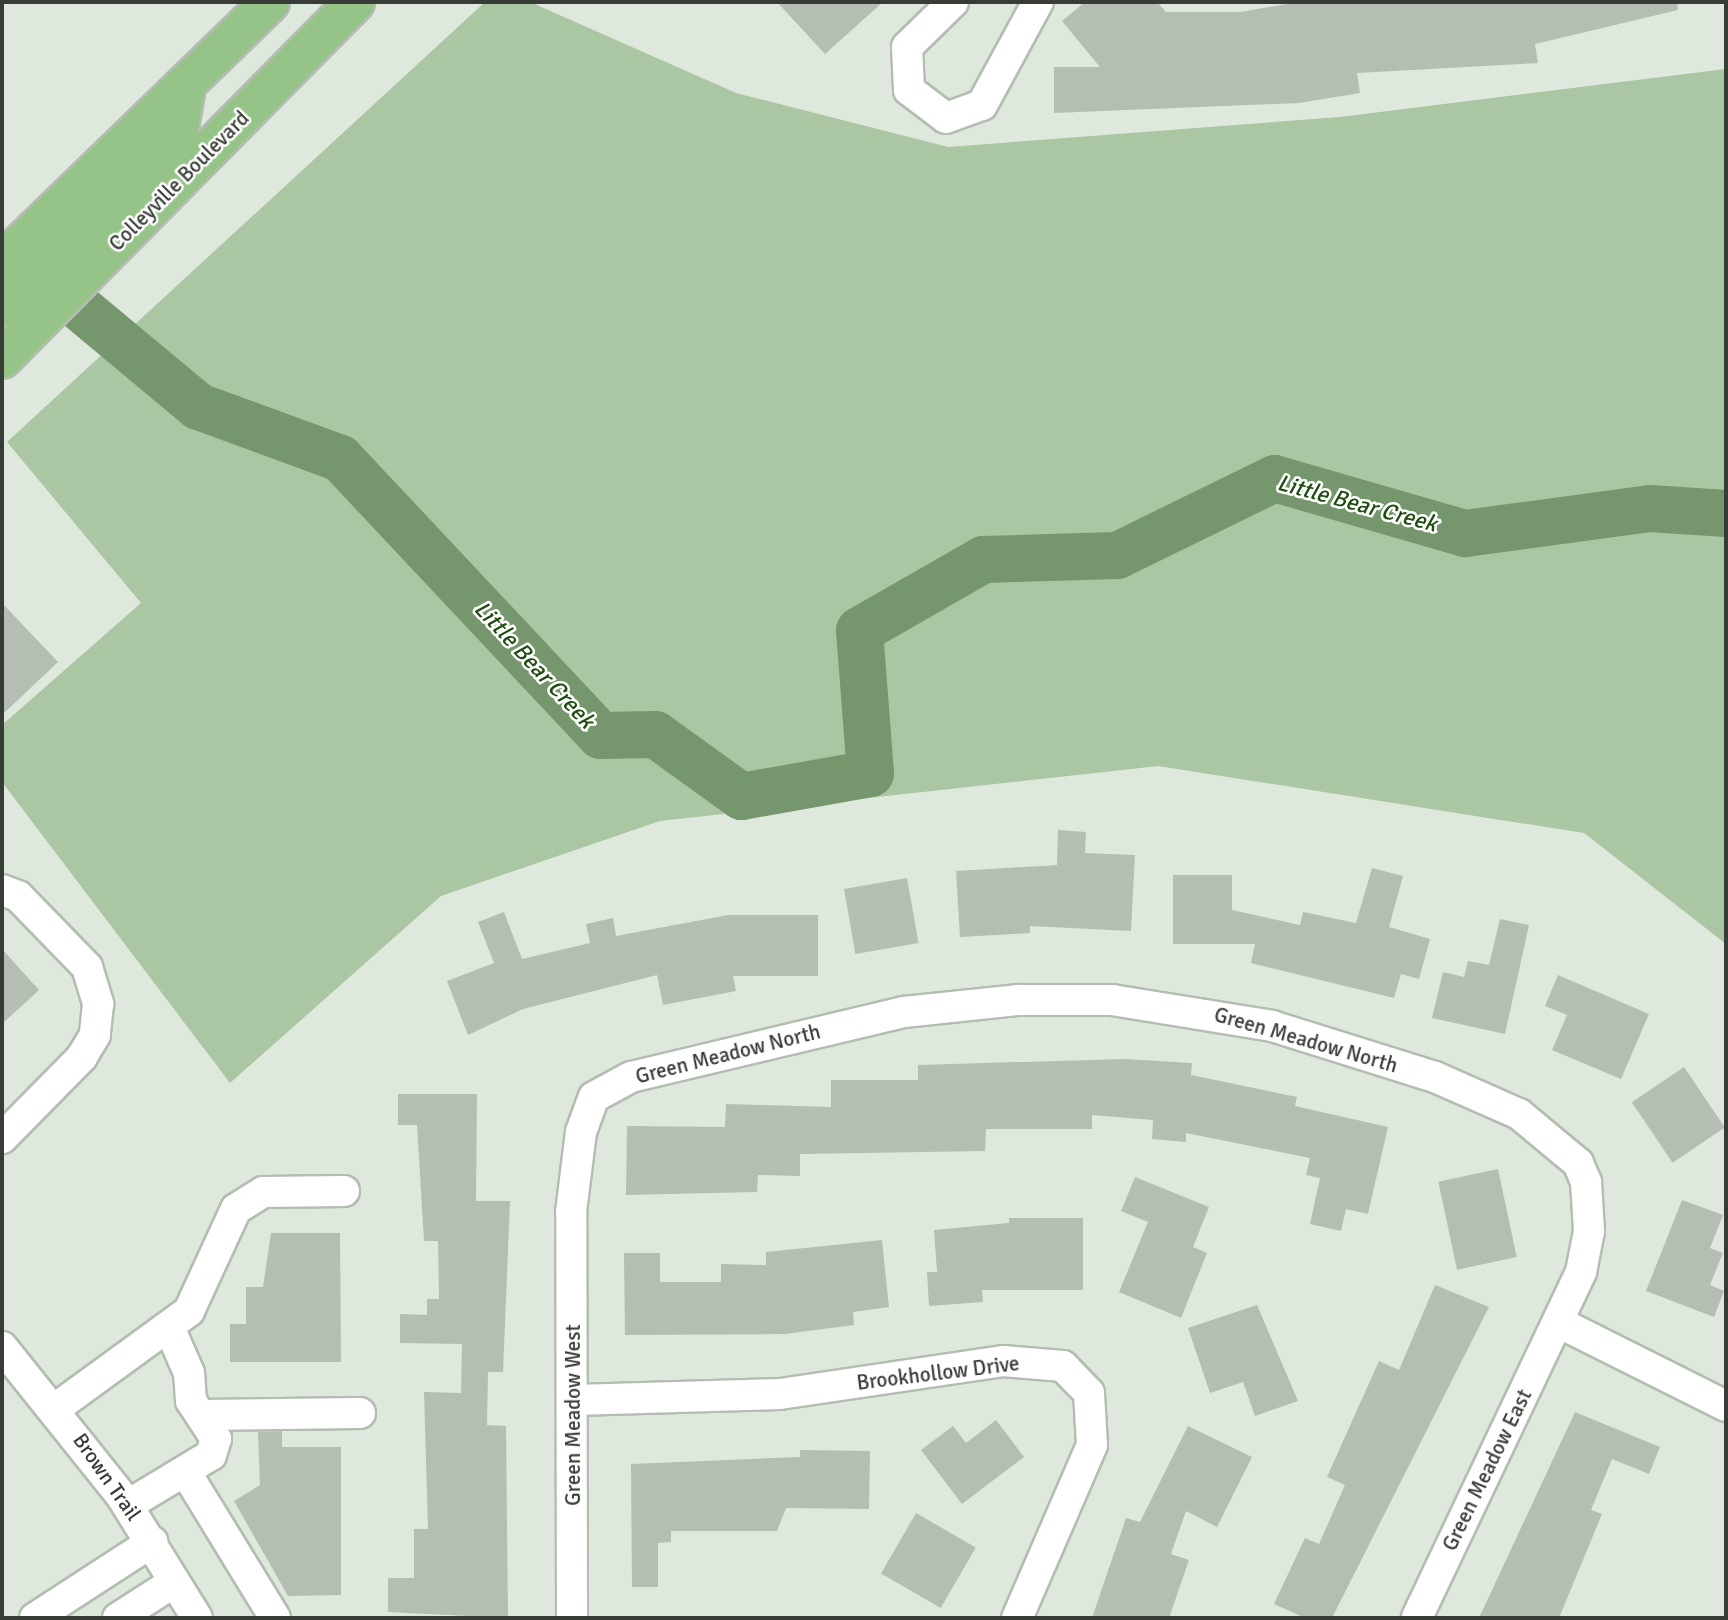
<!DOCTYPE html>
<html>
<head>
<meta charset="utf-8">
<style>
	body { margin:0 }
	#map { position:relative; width:1728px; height:1620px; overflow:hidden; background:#dfe8dc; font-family:Signika,sans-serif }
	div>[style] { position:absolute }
	.green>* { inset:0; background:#aac6a2 }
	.river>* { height:47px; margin:-23.5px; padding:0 23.5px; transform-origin:23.5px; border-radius:23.5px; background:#76976d }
	.building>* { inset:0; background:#b5beb2; transform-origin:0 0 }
	.roads { filter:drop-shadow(2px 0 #b3bdb1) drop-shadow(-2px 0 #b3bdb1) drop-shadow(0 2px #b3bdb1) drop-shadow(0 -2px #b3bdb1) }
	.minor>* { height:30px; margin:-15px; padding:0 15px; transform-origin:15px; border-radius:15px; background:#fff }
	.major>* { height:38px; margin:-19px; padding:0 19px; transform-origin:19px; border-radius:19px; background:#96c388 }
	span { translate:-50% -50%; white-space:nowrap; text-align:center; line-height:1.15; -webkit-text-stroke:5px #fff; paint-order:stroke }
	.street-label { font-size:21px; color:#383c37 }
	.water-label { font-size:23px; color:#1f4c0f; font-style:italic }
	.frame { position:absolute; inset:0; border:4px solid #383c37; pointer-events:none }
</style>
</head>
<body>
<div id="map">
	<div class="green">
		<i style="clip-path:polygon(485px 2px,530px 2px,736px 93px,948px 147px,1340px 117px,1726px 69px,1726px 944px,1584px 833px,1158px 766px,660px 821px,441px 896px,230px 1083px,2px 782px,2px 725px,141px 603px,7px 442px)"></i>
	</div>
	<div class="river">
		<i style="left:31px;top:267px;width:217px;rotate:39.8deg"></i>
		<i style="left:198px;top:406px;width:151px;rotate:20.1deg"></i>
		<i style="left:340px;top:458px;width:380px;rotate:46.8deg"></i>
		<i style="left:600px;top:735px;width:55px;rotate:-1deg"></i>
		<i style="left:655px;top:734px;width:106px;rotate:35.8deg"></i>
		<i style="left:741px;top:796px;width:131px;rotate:-10.1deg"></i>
		<i style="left:870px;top:773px;width:143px;rotate:-94.4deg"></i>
		<i style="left:859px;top:630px;width:143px;rotate:-29.8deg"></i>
		<i style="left:983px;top:559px;width:134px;rotate:-1.7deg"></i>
		<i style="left:1117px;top:555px;width:175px;rotate:-26.1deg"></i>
		<i style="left:1274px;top:478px;width:199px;rotate:16.1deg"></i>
		<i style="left:1465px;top:533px;width:186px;rotate:-7.7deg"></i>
		<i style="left:1649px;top:508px;width:77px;rotate:3.7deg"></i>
	</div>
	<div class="building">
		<i style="clip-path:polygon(777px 2px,883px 2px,825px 54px)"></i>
		<i style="clip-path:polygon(1085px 2px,1157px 2px,1166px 12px,1240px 12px,1299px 2px,1677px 2px,1678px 10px,1535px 44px,1538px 63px,1357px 73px,1360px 93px,1299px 103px,1054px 113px,1054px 67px,1100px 67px,1062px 21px)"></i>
		<i style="clip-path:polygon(2px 603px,58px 662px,2px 715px)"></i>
		<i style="clip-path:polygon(1058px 830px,1086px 832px,1085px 853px,1135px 855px,1131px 931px,1030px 926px,1030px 933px,960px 937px,956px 871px,1057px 865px)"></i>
		<i style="clip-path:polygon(1372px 868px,1403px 876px,1389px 927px,1430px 939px,1419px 979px,1401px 974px,1394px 998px,1251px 963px,1255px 944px,1173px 944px,1173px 875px,1232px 875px,1232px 910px,1300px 925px,1303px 912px,1356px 923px)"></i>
		<i style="left:907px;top:878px;width:66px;height:64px;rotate:80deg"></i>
		<i style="clip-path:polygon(504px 912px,522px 959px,590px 943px,586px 924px,613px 918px,616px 936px,728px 915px,818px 915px,818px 976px,733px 976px,736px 991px,663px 1005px,657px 975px,523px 1009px,468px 1035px,447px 981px,494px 963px,478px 922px)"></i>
		<i style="clip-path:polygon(1500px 919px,1529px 925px,1505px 1034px,1432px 1018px,1443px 972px,1464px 977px,1468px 961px,1489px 965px)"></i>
		<i style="clip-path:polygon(2px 949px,39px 990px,2px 1024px)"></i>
		<i style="clip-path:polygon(1558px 975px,1649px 1014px,1621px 1079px,1552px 1050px,1567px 1015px,1545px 1006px)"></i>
		<i style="clip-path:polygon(1125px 1059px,1192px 1063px,1191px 1075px,1297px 1097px,1295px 1106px,1388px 1127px,1368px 1214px,1346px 1209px,1341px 1231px,1310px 1224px,1320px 1178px,1306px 1175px,1310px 1158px,1186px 1133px,1186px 1142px,1152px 1139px,1153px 1120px,1092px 1115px,1092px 1129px,986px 1129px,985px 1151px,800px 1154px,800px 1176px,758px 1175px,757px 1192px,626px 1195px,627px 1126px,725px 1127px,726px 1104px,831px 1107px,831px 1080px,918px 1080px,918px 1065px)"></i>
		<i style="left:1684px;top:1067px;width:73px;height:63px;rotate:56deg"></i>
		<i style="clip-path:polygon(398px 1094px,477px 1094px,476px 1201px,510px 1201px,503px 1372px,488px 1372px,487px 1425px,506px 1426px,508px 1618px,388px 1612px,388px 1578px,414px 1578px,414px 1529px,428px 1529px,424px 1392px,461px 1393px,462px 1344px,400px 1343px,400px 1314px,427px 1315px,427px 1299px,439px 1299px,438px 1241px,424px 1241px,417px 1125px,398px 1125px)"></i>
		<i style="left:1498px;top:1169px;width:90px;height:61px;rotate:78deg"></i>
		<i style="clip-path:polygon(1135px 1177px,1209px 1207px,1193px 1247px,1207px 1253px,1181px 1318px,1119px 1292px,1148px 1222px,1121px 1211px)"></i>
		<i style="clip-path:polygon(1682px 1200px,1723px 1215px,1710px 1248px,1723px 1253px,1710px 1285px,1724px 1291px,1714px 1317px,1646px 1291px)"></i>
		<i style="clip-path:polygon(1009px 1218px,1083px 1218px,1083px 1290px,982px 1290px,983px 1302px,929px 1306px,927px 1272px,937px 1272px,934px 1230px,1009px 1223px)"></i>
		<i style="clip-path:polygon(271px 1233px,340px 1233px,341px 1362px,230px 1362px,230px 1324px,246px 1324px,246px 1287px,263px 1287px)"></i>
		<i style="clip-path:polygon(882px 1240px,889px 1307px,853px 1312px,854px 1325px,785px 1334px,625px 1335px,624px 1253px,660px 1253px,660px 1282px,721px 1282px,721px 1264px,766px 1265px,766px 1252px)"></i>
		<i style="clip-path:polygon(1435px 1285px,1489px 1307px,1332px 1618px,1305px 1618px,1274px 1604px,1305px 1538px,1319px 1544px,1345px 1485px,1327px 1477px,1379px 1361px,1399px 1370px)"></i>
		<i style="clip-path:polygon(1257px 1305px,1298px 1401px,1255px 1416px,1243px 1382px,1210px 1393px,1188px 1328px)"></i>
		<i style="clip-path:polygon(1575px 1412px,1660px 1447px,1649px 1474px,1612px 1459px,1591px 1510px,1602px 1514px,1559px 1618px,1479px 1618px)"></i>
		<i style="clip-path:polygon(996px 1420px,1024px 1457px,962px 1504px,921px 1450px,953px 1426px,966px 1443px)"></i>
		<i style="clip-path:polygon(1188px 1426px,1252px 1457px,1217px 1527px,1186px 1511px,1171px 1554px,1189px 1560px,1169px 1618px,1092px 1618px,1126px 1518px,1140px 1522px)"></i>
		<i style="clip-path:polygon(282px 1431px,282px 1447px,341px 1447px,341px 1595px,288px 1596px,234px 1501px,260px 1485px,258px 1432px)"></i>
		<i style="clip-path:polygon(800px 1450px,870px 1451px,869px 1509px,786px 1508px,777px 1531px,671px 1531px,671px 1542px,658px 1543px,658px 1587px,632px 1587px,631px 1464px,800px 1457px)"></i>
		<i style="left:916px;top:1513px;width:69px;height:70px;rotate:30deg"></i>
	</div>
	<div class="roads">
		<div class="minor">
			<i style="left:953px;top:2px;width:64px;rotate:135.6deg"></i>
			<i style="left:907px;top:47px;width:43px;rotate:87.3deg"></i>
			<i style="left:909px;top:90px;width:46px;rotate:37.1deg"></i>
			<i style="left:946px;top:118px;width:38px;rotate:-20deg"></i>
			<i style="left:982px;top:105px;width:117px;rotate:-61.5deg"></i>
			<i style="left:2px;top:890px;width:17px;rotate:21deg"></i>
			<i style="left:18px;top:896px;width:99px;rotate:45.8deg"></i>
			<i style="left:87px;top:967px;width:39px;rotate:73deg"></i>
			<i style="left:98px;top:1004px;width:31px;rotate:96deg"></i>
			<i style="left:95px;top:1035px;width:26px;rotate:121deg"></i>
			<i style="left:82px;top:1057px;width:114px;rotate:134.6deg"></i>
			<i style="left:1558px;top:1322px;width:188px;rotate:26.6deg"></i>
			<i style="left:2px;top:1347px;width:192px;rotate:51.3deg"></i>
			<i style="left:122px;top:1497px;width:142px;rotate:58.2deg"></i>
			<i style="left:575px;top:1400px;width:205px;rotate:-1.7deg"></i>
			<i style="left:780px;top:1394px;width:225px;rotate:-8.4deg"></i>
			<i style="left:1003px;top:1361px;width:60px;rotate:4.8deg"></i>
			<i style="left:1063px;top:1366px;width:37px;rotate:46deg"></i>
			<i style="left:1089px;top:1393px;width:52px;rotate:86.7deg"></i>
			<i style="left:1092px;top:1445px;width:189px;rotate:113.4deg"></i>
			<i style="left:56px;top:1408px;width:165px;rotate:-36.1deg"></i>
			<i style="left:189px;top:1311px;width:112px;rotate:-65.3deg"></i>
			<i style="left:236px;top:1209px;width:32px;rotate:-32deg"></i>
			<i style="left:263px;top:1192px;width:81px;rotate:-0.7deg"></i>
			<i style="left:202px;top:1415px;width:158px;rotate:-0.7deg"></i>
			<i style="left:185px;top:1471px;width:172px;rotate:58.5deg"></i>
			<i style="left:128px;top:1505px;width:97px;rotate:-31.1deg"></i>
			<i style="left:211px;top:1455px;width:17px;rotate:-73deg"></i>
			<i style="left:216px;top:1439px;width:45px;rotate:-123.3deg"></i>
			<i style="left:191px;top:1401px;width:28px;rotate:-94deg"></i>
			<i style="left:189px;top:1373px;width:50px;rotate:-113.5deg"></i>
			<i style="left:35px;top:1618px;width:140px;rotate:-33deg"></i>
			<i style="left:118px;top:1618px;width:67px;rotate:-32.7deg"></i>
			<i style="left:572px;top:1618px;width:406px;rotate:-90.1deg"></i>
			<i style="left:571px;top:1212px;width:81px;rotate:-82.9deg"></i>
			<i style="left:581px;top:1132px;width:37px;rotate:-70deg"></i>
			<i style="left:594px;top:1097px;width:42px;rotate:-28.4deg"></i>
			<i style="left:631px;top:1077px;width:281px;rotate:-13.4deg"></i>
			<i style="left:904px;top:1012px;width:116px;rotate:-6deg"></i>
			<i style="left:1019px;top:1000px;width:93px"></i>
			<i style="left:1112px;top:1000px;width:162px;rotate:9.2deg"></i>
			<i style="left:1272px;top:1026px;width:171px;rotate:17.4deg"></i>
			<i style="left:1435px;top:1077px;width:92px;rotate:23.8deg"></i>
			<i style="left:1519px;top:1114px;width:77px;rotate:39.7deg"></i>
			<i style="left:1578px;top:1163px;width:21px;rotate:67deg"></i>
			<i style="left:1586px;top:1182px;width:49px;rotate:86.5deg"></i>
			<i style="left:1589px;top:1231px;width:42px;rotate:101deg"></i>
			<i style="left:1581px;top:1272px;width:383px;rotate:115.4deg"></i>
		</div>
		<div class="major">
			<i style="left:2px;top:262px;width:373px;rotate:-44.1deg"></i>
			<i style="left:2px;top:307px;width:225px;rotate:-44.6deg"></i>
			<i style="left:162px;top:149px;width:28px;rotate:-52deg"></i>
			<i style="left:179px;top:127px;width:36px;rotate:-80deg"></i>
			<i style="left:2px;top:359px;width:502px;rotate:-45.32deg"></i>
		</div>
	</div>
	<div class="street-label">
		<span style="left:179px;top:181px;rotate:-45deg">Colleyville Boulevard</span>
		<span style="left:1306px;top:1040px;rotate:16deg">Green Meadow North</span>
		<span style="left:728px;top:1054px;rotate:-14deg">Green Meadow North</span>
		<span style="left:938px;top:1373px;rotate:-7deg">Brookhollow Drive</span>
		<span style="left:573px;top:1415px;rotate:-90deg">Green Meadow West</span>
		<span style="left:1487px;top:1470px;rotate:-64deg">Green Meadow East</span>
		<span style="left:107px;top:1477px;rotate:55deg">Brown Trail</span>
	</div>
	<div class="water-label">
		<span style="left:1357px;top:504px;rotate:15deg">Little Bear Creek</span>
		<span style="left:534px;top:665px;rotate:47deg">Little Bear Creek</span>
	</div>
	<div class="frame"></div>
</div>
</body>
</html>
